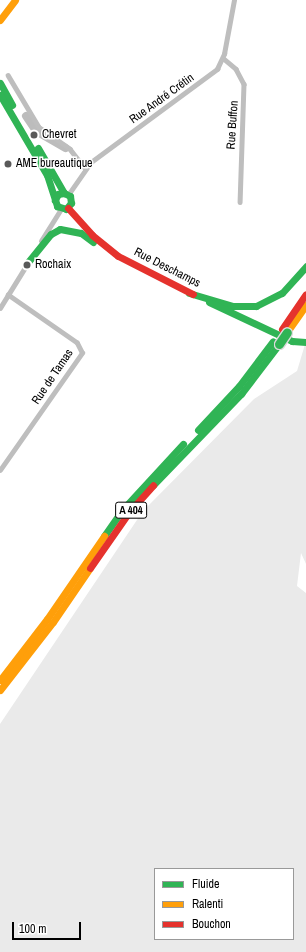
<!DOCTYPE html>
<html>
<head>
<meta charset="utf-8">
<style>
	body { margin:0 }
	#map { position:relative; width:306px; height:952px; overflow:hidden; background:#fff; font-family:"Archivo Narrow",sans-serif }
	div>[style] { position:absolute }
	.green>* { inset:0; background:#eaeaea }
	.river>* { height:8px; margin:-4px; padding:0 4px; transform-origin:4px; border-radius:4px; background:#bcbcbc }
	.street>* { height:4.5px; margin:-2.25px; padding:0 2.25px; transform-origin:2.25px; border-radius:2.25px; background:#bebebe }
	.fast>* { height:7px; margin:-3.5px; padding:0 3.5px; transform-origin:3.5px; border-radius:3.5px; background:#30b455 }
	.slow>* { height:7px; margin:-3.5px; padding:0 3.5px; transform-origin:3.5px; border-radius:3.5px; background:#ff9f0a }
	.jam>* { height:7px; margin:-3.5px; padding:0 3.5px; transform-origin:3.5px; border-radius:3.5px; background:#e5322d }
	.bridges { filter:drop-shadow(1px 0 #dbdbdb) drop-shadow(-1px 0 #dbdbdb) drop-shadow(0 1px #dbdbdb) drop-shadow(0 -1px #dbdbdb) }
	.fast-bridge>* { height:9px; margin:-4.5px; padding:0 4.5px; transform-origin:4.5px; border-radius:4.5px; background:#30b455 }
	.dots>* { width:11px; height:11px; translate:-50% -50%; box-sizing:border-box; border:2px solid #fff; border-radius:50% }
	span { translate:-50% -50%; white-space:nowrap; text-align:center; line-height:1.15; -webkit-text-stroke:3px #fff; paint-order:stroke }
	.shield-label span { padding:1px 3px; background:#fff; border:1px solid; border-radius:3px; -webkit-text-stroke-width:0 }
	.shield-label { font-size:11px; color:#000; font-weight:700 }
	.street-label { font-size:12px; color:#000 }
	.poi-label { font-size:12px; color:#000 }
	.left { translate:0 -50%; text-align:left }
	.legend { position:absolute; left:154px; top:868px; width:140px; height:72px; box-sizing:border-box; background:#fff; border:1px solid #999; margin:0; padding:5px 7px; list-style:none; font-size:12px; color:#000 }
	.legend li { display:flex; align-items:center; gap:8px; height:20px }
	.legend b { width:20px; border:1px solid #999 }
	.scale { position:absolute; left:12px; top:922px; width:69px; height:18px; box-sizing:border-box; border:2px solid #000; border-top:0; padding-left:5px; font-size:12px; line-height:14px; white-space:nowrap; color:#000; -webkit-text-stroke:3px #fff; paint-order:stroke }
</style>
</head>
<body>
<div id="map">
	<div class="green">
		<i style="clip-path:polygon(evenodd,306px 341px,306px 564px,301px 553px,297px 586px,306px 593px,306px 952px,0 952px,0 724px,143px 511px,254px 399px,297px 371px,306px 341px,155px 869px,293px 869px,293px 939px,155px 939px,155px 869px)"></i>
	</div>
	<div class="river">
		<i style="left:26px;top:116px;width:18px;rotate:56deg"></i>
		<i style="left:36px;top:131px;width:34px;rotate:30deg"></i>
	</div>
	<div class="street">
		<i style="left:223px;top:58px;width:17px;rotate:40deg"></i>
		<i style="left:236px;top:69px;width:17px;rotate:62deg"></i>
		<i style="left:244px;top:84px;width:118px;rotate:91.9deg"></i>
		<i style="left:8px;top:75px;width:61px;rotate:59.2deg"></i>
		<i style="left:39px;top:127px;width:38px;rotate:35deg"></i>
		<i style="left:70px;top:149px;width:24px;rotate:52deg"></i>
		<i style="left:68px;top:195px;width:40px;rotate:-55.1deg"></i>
		<i style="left:91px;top:162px;width:157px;rotate:-36.4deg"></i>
		<i style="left:217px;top:69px;width:17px;rotate:-65deg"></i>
		<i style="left:224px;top:54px;width:55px;rotate:-79.5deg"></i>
		<i style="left:41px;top:241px;width:38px;rotate:-58deg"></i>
		<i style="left:0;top:308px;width:55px;rotate:-58.3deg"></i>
		<i style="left:0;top:470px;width:143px;rotate:-55deg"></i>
		<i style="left:82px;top:353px;width:11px;rotate:-117deg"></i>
		<i style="left:77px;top:343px;width:84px;rotate:-145.2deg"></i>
	</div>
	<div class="fast">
		<i style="left:0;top:83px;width:25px;rotate:61deg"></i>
		<i style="left:0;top:95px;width:93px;rotate:59.6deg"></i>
		<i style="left:47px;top:175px;width:33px;rotate:72deg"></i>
		<i style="left:57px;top:206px;width:9px;rotate:18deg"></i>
		<i style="left:66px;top:209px;width:8px;rotate:-50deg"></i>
		<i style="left:71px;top:203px;width:7px;rotate:-98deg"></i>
		<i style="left:70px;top:196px;width:7px;rotate:-153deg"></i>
		<i style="left:64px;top:193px;width:6px;rotate:171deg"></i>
		<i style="left:58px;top:194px;width:7px;rotate:117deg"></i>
		<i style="left:38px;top:148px;width:52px;rotate:60deg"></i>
		<i style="left:28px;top:262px;width:36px;rotate:-51deg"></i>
		<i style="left:51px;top:234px;width:10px;rotate:-29deg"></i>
		<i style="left:60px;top:229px;width:21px;rotate:11deg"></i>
		<i style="left:81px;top:233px;width:15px;rotate:37deg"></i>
		<i style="left:189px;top:293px;width:46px;rotate:16.5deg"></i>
		<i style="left:233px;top:306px;width:23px"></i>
		<i style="left:256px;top:306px;width:29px;rotate:-27deg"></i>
		<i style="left:282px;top:293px;width:36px;rotate:-48deg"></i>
		<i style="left:209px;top:302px;width:92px;rotate:25.2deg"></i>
		<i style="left:292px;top:341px;width:14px;rotate:4deg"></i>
		<i style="left:198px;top:430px;width:60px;rotate:-47deg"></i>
		<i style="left:239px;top:386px;width:56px;rotate:-52.9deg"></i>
		<i style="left:153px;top:485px;width:127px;rotate:-46deg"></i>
		<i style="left:241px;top:394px;width:63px;rotate:-52.8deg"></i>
		<i style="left:104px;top:536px;width:32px;rotate:-55deg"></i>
		<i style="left:122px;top:510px;width:90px;rotate:-47.3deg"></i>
	</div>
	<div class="slow">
		<i style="left:0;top:20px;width:25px;rotate:-53deg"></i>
		<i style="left:287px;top:332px;width:33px;rotate:-55deg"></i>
		<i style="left:0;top:680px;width:77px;rotate:-52.4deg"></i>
		<i style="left:47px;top:619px;width:101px;rotate:-55.5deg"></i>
		<i style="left:0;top:690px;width:86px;rotate:-52.1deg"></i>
		<i style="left:53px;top:622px;width:65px;rotate:-55.6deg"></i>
	</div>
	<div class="jam">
		<i style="left:68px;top:208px;width:36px;rotate:48deg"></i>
		<i style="left:92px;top:235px;width:33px;rotate:39deg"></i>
		<i style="left:118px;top:256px;width:84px;rotate:26.9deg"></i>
		<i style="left:282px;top:329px;width:42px;rotate:-55.6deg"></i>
		<i style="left:90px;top:568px;width:68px;rotate:-55.1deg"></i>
		<i style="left:129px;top:512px;width:36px;rotate:-48deg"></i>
	</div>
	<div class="bridges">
		<div class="fast-bridge">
			<i style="left:279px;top:344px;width:14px;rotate:-56deg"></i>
		</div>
	</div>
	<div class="dots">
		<i style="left:34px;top:135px;background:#595959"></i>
		<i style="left:8px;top:164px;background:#595959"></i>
		<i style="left:27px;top:265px;background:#595959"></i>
	</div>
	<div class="shield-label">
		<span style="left:131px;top:510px">A 404</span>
	</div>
	<div class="street-label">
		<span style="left:162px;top:99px;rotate:-36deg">Rue André Crétin</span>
		<span style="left:233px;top:125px;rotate:-86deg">Rue Buffon</span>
		<span style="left:167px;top:268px;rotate:27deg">Rue Deschamps</span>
		<span style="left:53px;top:377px;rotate:-56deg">Rue de Tamas</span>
	</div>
	<div class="poi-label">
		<span class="left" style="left:42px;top:135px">Chevret</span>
		<span class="left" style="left:16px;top:164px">AME bureautique</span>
		<span class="left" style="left:35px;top:265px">Rochaix</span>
	</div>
	<ul class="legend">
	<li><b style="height:5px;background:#30b455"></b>Fluide</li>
	<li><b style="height:5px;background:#ff9f0a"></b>Ralenti</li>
	<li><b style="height:5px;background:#e5322d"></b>Bouchon</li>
	</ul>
	<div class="scale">100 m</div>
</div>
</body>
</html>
